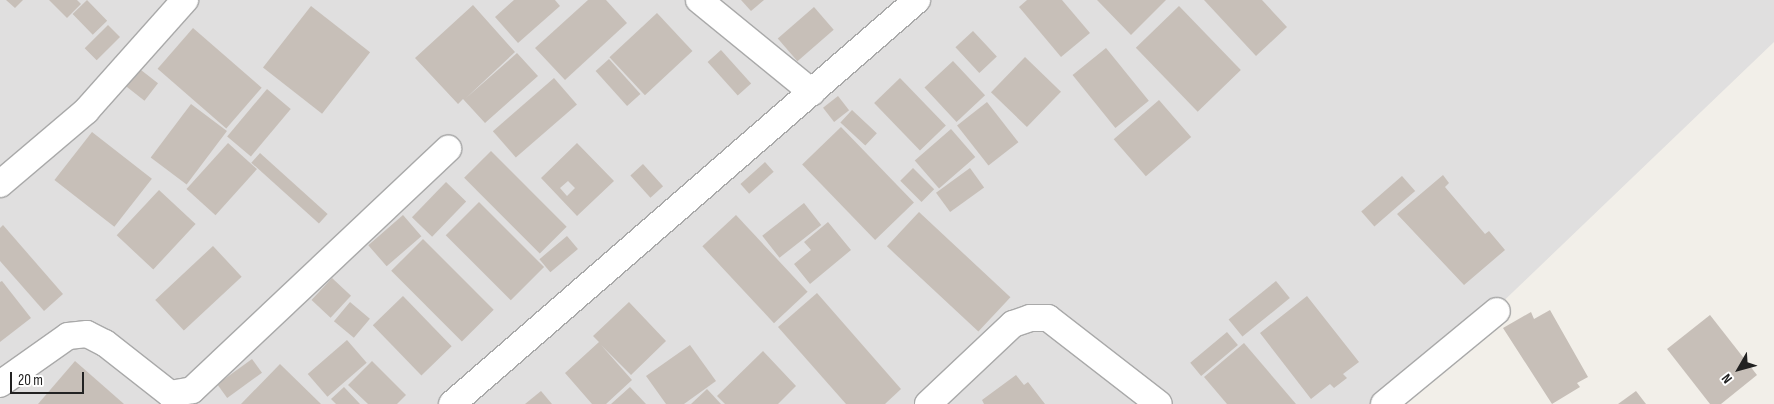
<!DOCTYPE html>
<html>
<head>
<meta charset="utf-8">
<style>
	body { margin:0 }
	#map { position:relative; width:1774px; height:404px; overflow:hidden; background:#f2efe9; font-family:"Sofia Sans Condensed",sans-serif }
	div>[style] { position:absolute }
	.residential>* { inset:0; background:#e0dfdf }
	.building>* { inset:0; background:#c7bfb8; transform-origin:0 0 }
	.roads { filter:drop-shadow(1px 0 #a9a9a9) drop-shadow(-1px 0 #a9a9a9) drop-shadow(0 1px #a9a9a9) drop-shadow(0 -1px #a9a9a9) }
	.street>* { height:26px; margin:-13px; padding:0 13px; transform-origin:13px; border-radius:13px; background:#fff }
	span { translate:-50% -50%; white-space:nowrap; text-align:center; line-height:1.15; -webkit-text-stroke:4px #fff; paint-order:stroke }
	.north { position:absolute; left:1714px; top:344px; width:50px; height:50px; -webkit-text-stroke:4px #fff; paint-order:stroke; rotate:232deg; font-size:14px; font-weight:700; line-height:20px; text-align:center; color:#222 }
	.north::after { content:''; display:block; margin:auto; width:18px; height:22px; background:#222; clip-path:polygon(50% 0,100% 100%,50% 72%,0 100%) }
	.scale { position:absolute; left:10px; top:372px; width:74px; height:22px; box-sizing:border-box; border:2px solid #222; border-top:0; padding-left:6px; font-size:15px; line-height:18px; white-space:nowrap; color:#222; -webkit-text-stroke:4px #fff; paint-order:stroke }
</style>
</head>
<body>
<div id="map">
	<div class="residential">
		<i style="clip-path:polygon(0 0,1774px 0,1774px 42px,1396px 404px,0 404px)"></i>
	</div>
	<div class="building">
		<i style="clip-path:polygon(6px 0,23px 0,15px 8px)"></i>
		<i style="clip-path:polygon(49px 0,77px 0,81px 4px,67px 18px)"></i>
		<i style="left:87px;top:0;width:29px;height:20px;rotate:46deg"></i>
		<i style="clip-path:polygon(514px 0,555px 0,560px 6px,518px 43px,495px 17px)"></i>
		<i style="clip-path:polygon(588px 0,606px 0,627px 23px,565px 80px,535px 48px)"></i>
		<i style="clip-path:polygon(741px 0,764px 0,751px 11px)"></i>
		<i style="clip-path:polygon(1027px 0,1062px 0,1090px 33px,1061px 57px,1019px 7px)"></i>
		<i style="clip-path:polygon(1097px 0,1166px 0,1131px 35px)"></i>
		<i style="clip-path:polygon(1204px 0,1262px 0,1287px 27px,1256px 56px)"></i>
		<i style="clip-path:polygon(473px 5px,515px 52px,466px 98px,517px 53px,538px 76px,485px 123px,463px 99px,458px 104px,415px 58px)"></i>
		<i style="left:311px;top:6px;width:75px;height:78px;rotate:38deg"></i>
		<i style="left:1179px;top:6px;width:89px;height:60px;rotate:46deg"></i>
		<i style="left:814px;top:7px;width:30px;height:48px;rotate:49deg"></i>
		<i style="left:657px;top:13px;width:52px;height:65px;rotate:47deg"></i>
		<i style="left:108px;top:25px;width:17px;height:33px;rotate:45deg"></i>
		<i style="left:193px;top:28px;width:91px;height:54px;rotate:41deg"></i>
		<i style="left:973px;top:31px;width:35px;height:24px;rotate:47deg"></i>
		<i style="left:1106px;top:48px;width:68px;height:43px;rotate:51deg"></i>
		<i style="left:721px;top:50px;width:45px;height:18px;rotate:48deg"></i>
		<i style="left:1025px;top:57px;width:50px;height:49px;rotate:44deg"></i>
		<i style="left:609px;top:59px;width:47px;height:18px;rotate:48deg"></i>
		<i style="left:953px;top:61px;width:47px;height:39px;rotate:47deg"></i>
		<i style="left:132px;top:63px;width:33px;height:22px;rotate:38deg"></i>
		<i style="left:554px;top:78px;width:35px;height:81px;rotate:49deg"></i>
		<i style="left:900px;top:78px;width:66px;height:36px;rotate:46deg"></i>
		<i style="left:267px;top:89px;width:31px;height:62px;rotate:40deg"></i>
		<i style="left:838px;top:96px;width:18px;height:19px;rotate:52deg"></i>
		<i style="left:1159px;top:100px;width:49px;height:60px;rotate:49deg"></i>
		<i style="left:987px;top:102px;width:51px;height:38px;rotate:52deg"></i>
		<i style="left:191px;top:104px;width:45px;height:67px;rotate:37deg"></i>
		<i style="left:852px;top:110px;width:34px;height:17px;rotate:43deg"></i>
		<i style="left:841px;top:127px;width:105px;height:54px;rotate:46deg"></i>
		<i style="left:951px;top:129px;width:37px;height:48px;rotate:49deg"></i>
		<i style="left:92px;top:132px;width:76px;height:61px;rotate:38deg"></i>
		<i style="left:228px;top:143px;width:39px;height:62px;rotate:42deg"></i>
		<i style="clip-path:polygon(evenodd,577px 143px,614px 181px,577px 216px,541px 178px,577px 143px,568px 181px,575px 188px,567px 196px,560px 188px,568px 181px)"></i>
		<i style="left:491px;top:151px;width:107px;height:38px;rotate:45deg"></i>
		<i style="left:260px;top:153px;width:91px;height:13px;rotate:42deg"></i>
		<i style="left:765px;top:162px;width:13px;height:33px;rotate:48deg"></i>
		<i style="left:643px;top:164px;width:30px;height:17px;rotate:48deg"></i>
		<i style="left:913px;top:168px;width:30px;height:18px;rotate:45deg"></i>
		<i style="left:970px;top:168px;width:24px;height:42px;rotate:54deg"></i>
		<i style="clip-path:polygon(1443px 175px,1449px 183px,1445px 187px,1485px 234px,1489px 231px,1505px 250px,1464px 285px,1397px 214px)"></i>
		<i style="left:1402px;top:176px;width:20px;height:54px;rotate:49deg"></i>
		<i style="left:446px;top:182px;width:28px;height:49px;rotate:44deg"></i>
		<i style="left:159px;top:190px;width:50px;height:62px;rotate:43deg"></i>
		<i style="left:479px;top:202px;width:92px;height:47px;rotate:45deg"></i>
		<i style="left:804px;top:203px;width:28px;height:53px;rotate:52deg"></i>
		<i style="left:919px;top:212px;width:125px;height:47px;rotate:43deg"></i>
		<i style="left:403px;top:215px;width:28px;height:46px;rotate:49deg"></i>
		<i style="left:736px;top:215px;width:105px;height:46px;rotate:47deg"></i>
		<i style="clip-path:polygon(828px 222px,851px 250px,810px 284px,794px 264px,811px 250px,804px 242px)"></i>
		<i style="clip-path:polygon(3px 225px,63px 294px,44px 311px,0 261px,0 228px)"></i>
		<i style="left:567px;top:236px;width:17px;height:36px;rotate:50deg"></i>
		<i style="left:423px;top:239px;width:100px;height:45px;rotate:45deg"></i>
		<i style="left:213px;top:246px;width:42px;height:79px;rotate:47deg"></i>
		<i style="left:332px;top:278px;width:26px;height:30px;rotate:43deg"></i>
		<i style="clip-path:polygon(2px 281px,31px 318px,0 342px,0 282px)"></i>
		<i style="left:1276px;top:281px;width:22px;height:61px;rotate:51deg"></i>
		<i style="clip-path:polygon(817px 293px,901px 389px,885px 404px,846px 404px,778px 327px)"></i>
		<i style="left:403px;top:296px;width:70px;height:42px;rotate:46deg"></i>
		<i style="clip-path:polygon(1307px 296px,1359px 362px,1343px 374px,1347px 378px,1334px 388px,1330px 384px,1311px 399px,1260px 333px)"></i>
		<i style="left:350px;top:302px;width:26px;height:25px;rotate:40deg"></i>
		<i style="clip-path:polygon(629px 302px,666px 341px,631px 375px,601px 345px,632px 380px,606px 404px,592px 404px,565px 373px,599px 342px,593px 336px)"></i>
		<i style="clip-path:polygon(1550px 310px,1588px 377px,1577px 383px,1580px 387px,1552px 404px,1503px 328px,1531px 312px,1534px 319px)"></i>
		<i style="clip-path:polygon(1710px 315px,1757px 375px,1721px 404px,1710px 404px,1667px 349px)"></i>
		<i style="left:1227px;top:332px;width:17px;height:48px;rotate:50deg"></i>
		<i style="left:347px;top:340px;width:30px;height:52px;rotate:49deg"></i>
		<i style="clip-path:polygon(1244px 343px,1296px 404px,1227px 404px,1204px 377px)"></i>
		<i style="clip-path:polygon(690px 345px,716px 381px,684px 404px,666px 404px,646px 376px)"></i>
		<i style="clip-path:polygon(763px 351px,796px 386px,778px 404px,725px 404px,717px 396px)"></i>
		<i style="left:252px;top:359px;width:17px;height:43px;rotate:54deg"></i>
		<i style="clip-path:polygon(75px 361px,124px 404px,38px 404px)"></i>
		<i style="clip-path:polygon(372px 361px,406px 395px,397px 404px,368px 404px,348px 385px)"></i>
		<i style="clip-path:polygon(280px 364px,321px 404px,241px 404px)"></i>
		<i style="clip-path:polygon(1016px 375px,1024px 385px,1028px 382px,1045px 404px,984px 404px,982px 400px)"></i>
		<i style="clip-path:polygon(344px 387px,360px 404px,336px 404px,331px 399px)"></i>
		<i style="clip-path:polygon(630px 387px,646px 404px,611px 404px)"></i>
		<i style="clip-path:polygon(707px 389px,721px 404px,691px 404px)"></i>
		<i style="clip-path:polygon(541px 391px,552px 404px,525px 404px)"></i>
		<i style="clip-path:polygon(1636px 391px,1646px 404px,1618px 404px)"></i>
	</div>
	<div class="roads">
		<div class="street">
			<i style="left:699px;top:0;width:146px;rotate:39.2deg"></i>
			<i style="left:0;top:184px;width:113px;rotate:-40.3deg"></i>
			<i style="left:86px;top:111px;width:149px;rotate:-48.3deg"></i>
			<i style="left:0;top:384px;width:83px;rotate:-35.2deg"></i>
			<i style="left:68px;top:336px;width:19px;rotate:-6deg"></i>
			<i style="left:87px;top:334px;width:20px;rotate:27deg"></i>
			<i style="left:105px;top:343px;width:83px;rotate:38.1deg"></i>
			<i style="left:170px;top:394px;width:22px;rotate:-10deg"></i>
			<i style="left:192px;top:390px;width:352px;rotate:-43.3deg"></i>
			<i style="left:452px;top:404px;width:616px;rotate:-40.98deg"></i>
			<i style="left:928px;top:404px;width:117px;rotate:-43.3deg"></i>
			<i style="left:1013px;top:324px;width:18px;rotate:-19deg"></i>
			<i style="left:1030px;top:318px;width:18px"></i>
			<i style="left:1048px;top:318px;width:140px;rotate:37.8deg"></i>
			<i style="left:1384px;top:404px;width:146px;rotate:-39.5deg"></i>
		</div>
	</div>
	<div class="north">N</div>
	<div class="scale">20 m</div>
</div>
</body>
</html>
